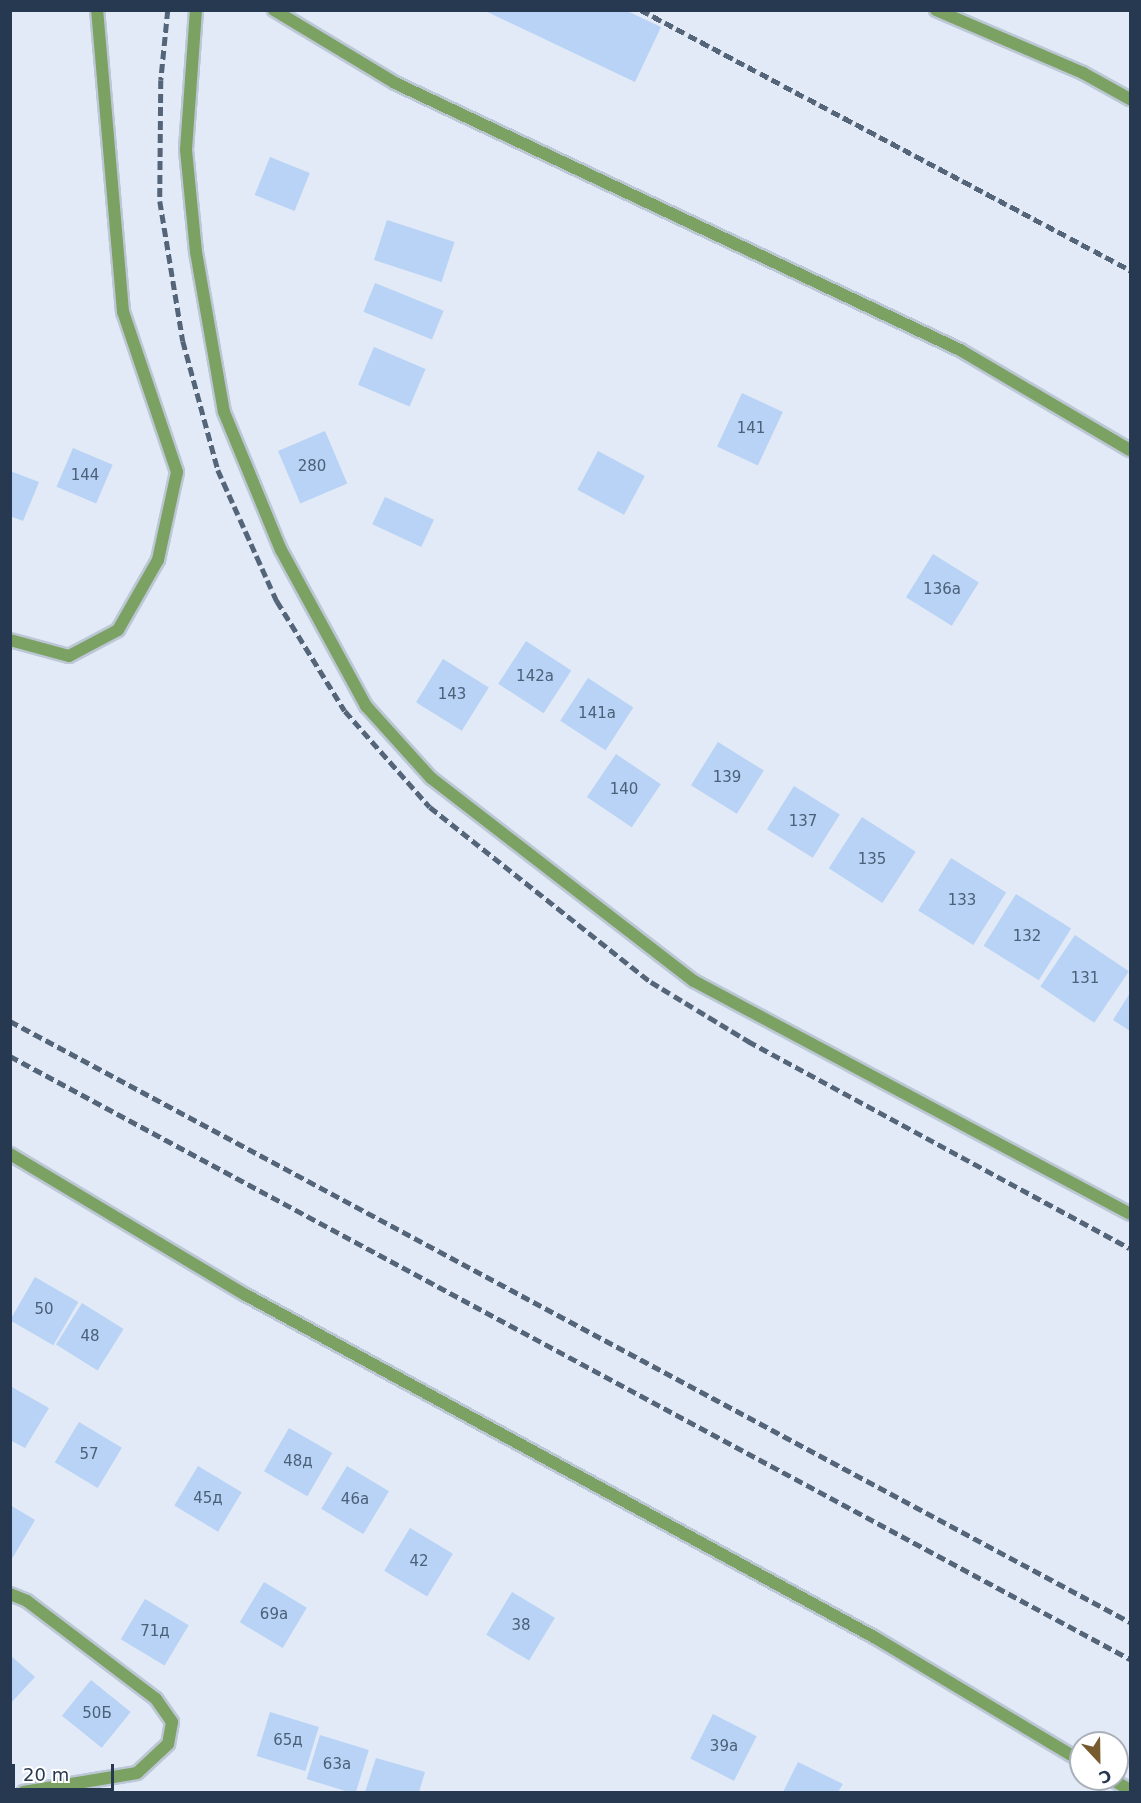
<!DOCTYPE html>
<html>
<head>
<meta charset="utf-8">
<style>
	body { margin:0 }
	#map { position:relative; width:1141px; height:1803px; overflow:hidden; background:#e1eaf6; font-family:"DejaVu Sans",sans-serif }
	div>[style] { position:absolute }
	.building>* { inset:0; background:#b8d3f5; transform-origin:0 0 }
	.roads { filter:drop-shadow(2px 0 #bcc7d5) drop-shadow(-2px 0 #bcc7d5) drop-shadow(0 2px #bcc7d5) drop-shadow(0 -2px #bcc7d5) }
	.lane>* { height:12px; margin:-6px; padding:0 6px; transform-origin:6px; border-radius:6px; background:#7ba163 }
	.street>* { height:12px; margin:-6px; padding:0 6px; transform-origin:6px; border-radius:6px; background:#7ba163 }
	.rail>* { height:4.5px; margin-top:-2.25px; transform-origin:0; background:repeating-linear-gradient(90deg,#546479 0 9px,transparent 0 13.5px) }
	span { translate:-50% -50%; white-space:nowrap; text-align:center; line-height:1.15; -webkit-text-stroke:5px #fff; paint-order:stroke }
	.number-label { font-size:15px; color:#4b6079 }
	.number-label span { -webkit-text-stroke-width:0 }
	.frame { position:absolute; inset:0; border:12px solid #273950; pointer-events:none }
	.north { position:absolute; left:1069px; top:1731px; width:60px; height:60px; box-sizing:border-box; background:#fff; border:2px solid #a9b0b9; border-radius:50%; rotate:158deg; font-size:16px; font-weight:700; line-height:24px; text-align:center; color:#273950 }
	.north::after { content:''; display:block; margin:auto; width:21px; height:27px; background:#785a2f; clip-path:polygon(50% 0,100% 100%,50% 72%,0 100%) }
	.scale { position:absolute; left:12px; top:1764px; width:102px; height:27px; box-sizing:border-box; border:3px solid #273950; border-top:0; padding-left:8px; font-size:18px; line-height:21px; white-space:nowrap; color:#273950; -webkit-text-stroke:4px #fff; paint-order:stroke }
</style>
</head>
<body>
<div id="map">
	<div class="building">
		<i style="clip-path:polygon(483px 10px,625px 10px,661px 27px,635px 82px)"></i>
		<i style="left:270px;top:157px;width:43px;height:41px;rotate:22deg"></i>
		<i style="left:387px;top:220px;width:71px;height:42px;rotate:18deg"></i>
		<i style="left:375px;top:283px;width:74px;height:31px;rotate:22deg"></i>
		<i style="left:374px;top:347px;width:56px;height:41px;rotate:23deg"></i>
		<i style="left:742px;top:393px;width:45px;height:59px;rotate:25deg"></i>
		<i style="left:325px;top:431px;width:57px;height:51px;rotate:67deg"></i>
		<i style="left:73px;top:448px;width:43px;height:42px;rotate:23deg"></i>
		<i style="left:598px;top:451px;width:53px;height:44px;rotate:28deg"></i>
		<i style="clip-path:polygon(10px 471px,39px 482px,23px 521px,10px 516px)"></i>
		<i style="left:385px;top:497px;width:54px;height:30px;rotate:25deg"></i>
		<i style="left:933px;top:554px;width:54px;height:51px;rotate:32deg"></i>
		<i style="left:526px;top:641px;width:54px;height:51px;rotate:33deg"></i>
		<i style="left:443px;top:659px;width:54px;height:51px;rotate:32deg"></i>
		<i style="left:588px;top:678px;width:54px;height:51px;rotate:33deg"></i>
		<i style="left:718px;top:742px;width:54px;height:51px;rotate:32deg"></i>
		<i style="left:616px;top:754px;width:54px;height:52px;rotate:34deg"></i>
		<i style="left:794px;top:786px;width:54px;height:51px;rotate:32deg"></i>
		<i style="left:862px;top:817px;width:64px;height:61px;rotate:33deg"></i>
		<i style="left:951px;top:858px;width:65px;height:62px;rotate:32deg"></i>
		<i style="left:1016px;top:894px;width:65px;height:61px;rotate:32deg"></i>
		<i style="left:1075px;top:935px;width:65px;height:62px;rotate:34deg"></i>
		<i style="clip-path:polygon(1130px 993px,1130px 1031px,1113px 1020px)"></i>
		<i style="left:35px;top:1277px;width:50px;height:50px;rotate:30deg"></i>
		<i style="left:82px;top:1303px;width:49px;height:49px;rotate:32deg"></i>
		<i style="clip-path:polygon(10px 1386px,49px 1408px,25px 1448px,10px 1440px)"></i>
		<i style="left:79px;top:1422px;width:50px;height:47px;rotate:31deg"></i>
		<i style="left:289px;top:1428px;width:50px;height:50px;rotate:30deg"></i>
		<i style="left:198px;top:1466px;width:51px;height:46px;rotate:31deg"></i>
		<i style="left:347px;top:1466px;width:49px;height:50px;rotate:31deg"></i>
		<i style="clip-path:polygon(10px 1505px,35px 1520px,10px 1562px)"></i>
		<i style="left:410px;top:1528px;width:50px;height:50px;rotate:31deg"></i>
		<i style="left:264px;top:1582px;width:50px;height:47px;rotate:31deg"></i>
		<i style="left:512px;top:1592px;width:50px;height:50px;rotate:31deg"></i>
		<i style="left:145px;top:1599px;width:51px;height:47px;rotate:31deg"></i>
		<i style="clip-path:polygon(10px 1655px,35px 1677px,10px 1704px)"></i>
		<i style="left:91px;top:1680px;width:51px;height:46px;rotate:39deg"></i>
		<i style="left:270px;top:1712px;width:51px;height:46px;rotate:17deg"></i>
		<i style="left:713px;top:1714px;width:49px;height:50px;rotate:27deg"></i>
		<i style="left:320px;top:1735px;width:51px;height:46px;rotate:17deg"></i>
		<i style="clip-path:polygon(376px 1758px,425px 1772px,419px 1792px,365px 1792px)"></i>
		<i style="clip-path:polygon(798px 1762px,843px 1784px,838px 1792px,783px 1792px)"></i>
	</div>
	<div class="roads">
		<div class="lane">
			<i style="left:274px;top:10px;width:141px;rotate:31.1deg"></i>
			<i style="left:395px;top:83px;width:625px;rotate:25.29deg"></i>
			<i style="left:960px;top:350px;width:197px;rotate:30.5deg"></i>
			<i style="left:936px;top:10px;width:160px;rotate:23.2deg"></i>
			<i style="left:1083px;top:73px;width:54px;rotate:29deg"></i>
			<i style="left:10px;top:640px;width:61px;rotate:15.2deg"></i>
			<i style="left:69px;top:656px;width:55px;rotate:-28deg"></i>
			<i style="left:118px;top:630px;width:81px;rotate:-60.3deg"></i>
			<i style="left:158px;top:560px;width:90px;rotate:-77.8deg"></i>
			<i style="left:177px;top:472px;width:169px;rotate:-108.6deg"></i>
			<i style="left:123px;top:312px;width:303px;rotate:-94.9deg"></i>
			<i style="left:10px;top:1154px;width:273px;rotate:30.9deg"></i>
			<i style="left:244px;top:1294px;width:717px;rotate:28.57deg"></i>
			<i style="left:874px;top:1637px;width:241px;rotate:30.9deg"></i>
			<i style="left:1111px;top:1779px;width:22px;rotate:30deg"></i>
		</div>
		<div class="street">
			<i style="left:196px;top:10px;width:140px;rotate:94.1deg"></i>
			<i style="left:186px;top:150px;width:102px;rotate:84.4deg"></i>
			<i style="left:196px;top:252px;width:162px;rotate:80.1deg"></i>
			<i style="left:224px;top:412px;width:149px;rotate:67.6deg"></i>
			<i style="left:281px;top:550px;width:178px;rotate:61.4deg"></i>
			<i style="left:366px;top:706px;width:97px;rotate:47.9deg"></i>
			<i style="left:431px;top:778px;width:332px;rotate:37.7deg"></i>
			<i style="left:694px;top:981px;width:494px;rotate:28.1deg"></i>
			<i style="left:10px;top:1594px;width:18px;rotate:22deg"></i>
			<i style="left:27px;top:1601px;width:162px;rotate:37.2deg"></i>
			<i style="left:156px;top:1699px;width:28px;rotate:55deg"></i>
			<i style="left:172px;top:1722px;width:22px;rotate:100deg"></i>
			<i style="left:168px;top:1744px;width:42px;rotate:136.9deg"></i>
			<i style="left:137px;top:1773px;width:115px;rotate:170.5deg"></i>
		</div>
	</div>
	<div class="rail">
		<i style="left:168px;top:10px;width:70px;rotate:95.7deg"></i>
		<i style="left:161px;top:80px;width:121px;rotate:90.5deg"></i>
		<i style="left:160px;top:201px;width:142px;rotate:80.7deg"></i>
		<i style="left:183px;top:341px;width:134px;rotate:74.8deg"></i>
		<i style="left:218px;top:470px;width:144px;rotate:65.8deg"></i>
		<i style="left:277px;top:601px;width:129px;rotate:58.3deg"></i>
		<i style="left:345px;top:711px;width:128px;rotate:48.5deg"></i>
		<i style="left:430px;top:807px;width:282px;rotate:38.4deg"></i>
		<i style="left:651px;top:982px;width:114px;rotate:31.3deg"></i>
		<i style="left:748px;top:1041px;width:434px;rotate:28.5deg"></i>
		<i style="left:641px;top:10px;width:554px;rotate:28deg"></i>
		<i style="left:10px;top:1021px;width:1271px;rotate:28.22deg"></i>
		<i style="left:10px;top:1056px;width:1272px;rotate:28.3deg"></i>
	</div>
	<div class="number-label">
		<span style="left:751px;top:429px">141</span>
		<span style="left:312px;top:467px">280</span>
		<span style="left:85px;top:476px">144</span>
		<span style="left:942px;top:590px">136а</span>
		<span style="left:535px;top:677px">142а</span>
		<span style="left:452px;top:695px">143</span>
		<span style="left:597px;top:714px">141а</span>
		<span style="left:727px;top:778px">139</span>
		<span style="left:624px;top:790px">140</span>
		<span style="left:803px;top:822px">137</span>
		<span style="left:872px;top:860px">135</span>
		<span style="left:962px;top:901px">133</span>
		<span style="left:1027px;top:937px">132</span>
		<span style="left:1085px;top:979px">131</span>
		<span style="left:44px;top:1310px">50</span>
		<span style="left:90px;top:1337px">48</span>
		<span style="left:89px;top:1455px">57</span>
		<span style="left:298px;top:1462px">48д</span>
		<span style="left:208px;top:1499px">45д</span>
		<span style="left:355px;top:1500px">46а</span>
		<span style="left:419px;top:1562px">42</span>
		<span style="left:274px;top:1615px">69а</span>
		<span style="left:521px;top:1626px">38</span>
		<span style="left:155px;top:1632px">71д</span>
		<span style="left:97px;top:1714px">50Б</span>
		<span style="left:288px;top:1741px">65д</span>
		<span style="left:724px;top:1747px">39а</span>
		<span style="left:337px;top:1765px">63а</span>
	</div>
	<div class="frame"></div>
	<div class="north">С</div>
	<div class="scale">20 m</div>
</div>
</body>
</html>
